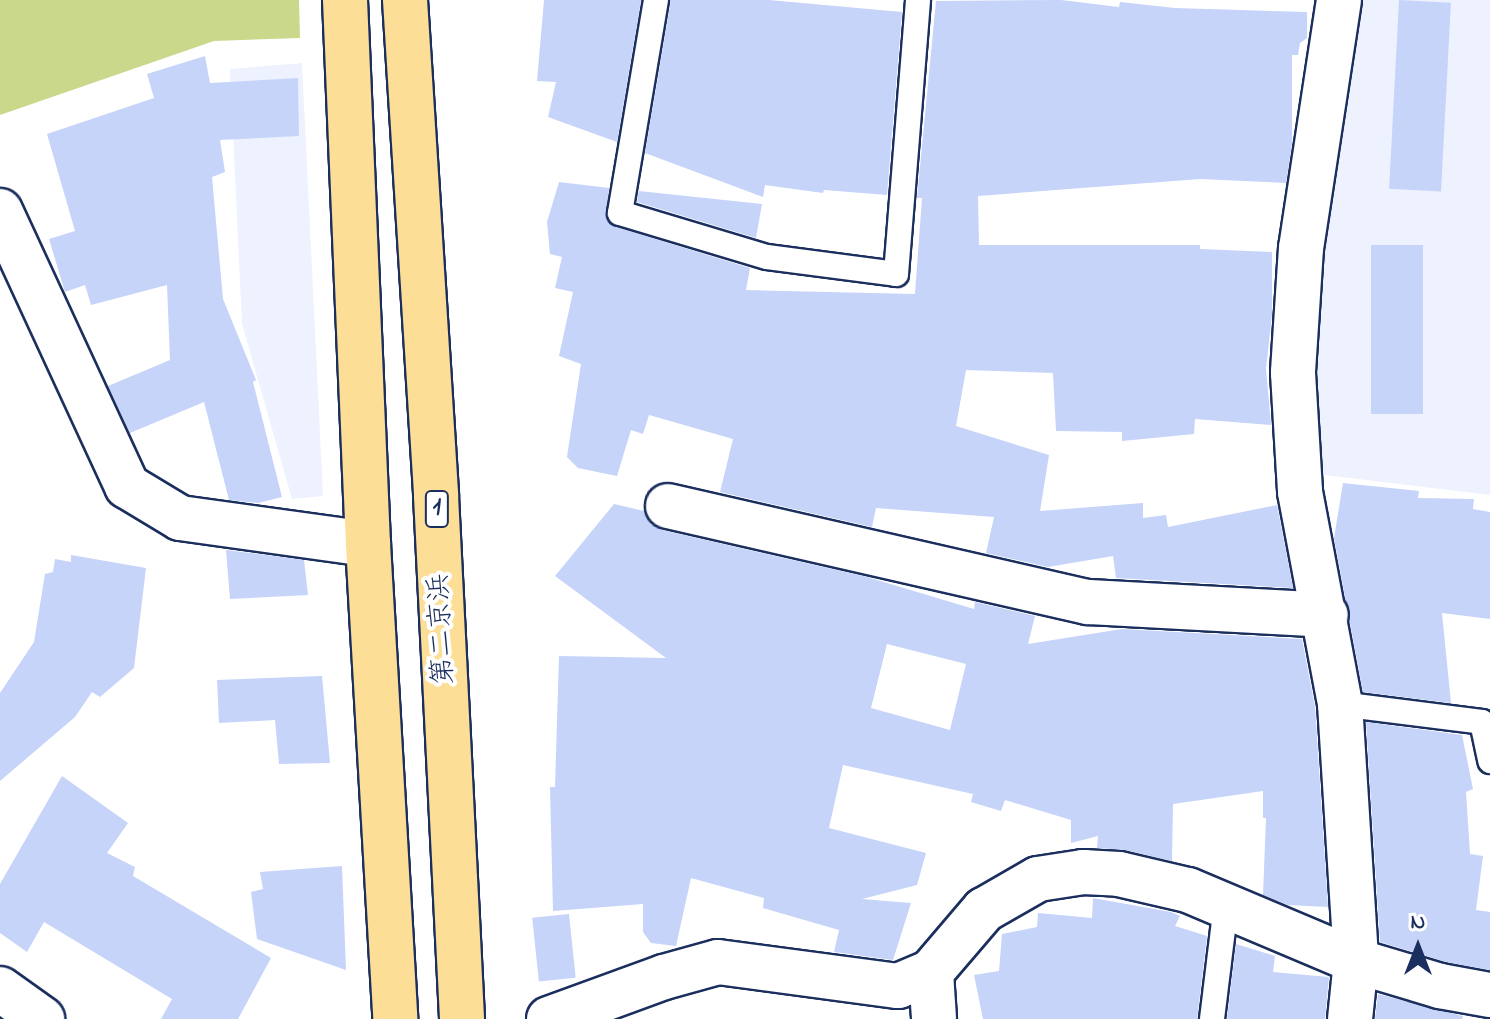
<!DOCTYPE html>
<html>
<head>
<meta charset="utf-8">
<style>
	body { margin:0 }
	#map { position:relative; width:1490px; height:1019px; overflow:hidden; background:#fff; font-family:"Indie Flower","Klee One",sans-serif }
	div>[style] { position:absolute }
	.built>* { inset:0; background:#eef2fe }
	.green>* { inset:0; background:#cad88c }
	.building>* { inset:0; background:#c6d4fa; transform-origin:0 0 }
	.roads { filter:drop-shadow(2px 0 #1b2f5e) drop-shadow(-2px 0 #1b2f5e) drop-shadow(0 2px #1b2f5e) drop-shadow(0 -2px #1b2f5e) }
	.lane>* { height:24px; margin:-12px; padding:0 12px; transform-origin:12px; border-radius:12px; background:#fff }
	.street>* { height:44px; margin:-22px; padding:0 22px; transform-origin:22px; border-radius:22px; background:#fff }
	.secondary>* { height:44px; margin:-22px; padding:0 22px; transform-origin:22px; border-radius:22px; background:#fff }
	.highway>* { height:44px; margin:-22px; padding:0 22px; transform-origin:22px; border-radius:22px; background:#fcde96 }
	span { translate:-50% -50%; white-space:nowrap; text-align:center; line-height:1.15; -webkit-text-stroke:8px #fff; paint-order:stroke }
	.shield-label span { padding:2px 6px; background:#fff; border:2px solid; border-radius:6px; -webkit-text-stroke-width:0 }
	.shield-label { font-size:26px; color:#1b2f5e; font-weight:700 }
	.street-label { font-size:28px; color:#1b2f5e }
	.north { position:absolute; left:1378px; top:907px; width:80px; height:80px; -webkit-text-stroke:6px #fff; paint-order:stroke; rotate:0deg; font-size:22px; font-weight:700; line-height:32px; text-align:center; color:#1b2f5e }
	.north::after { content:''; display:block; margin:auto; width:28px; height:36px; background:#1b2f5e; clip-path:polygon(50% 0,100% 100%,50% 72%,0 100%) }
</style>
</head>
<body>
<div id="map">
	<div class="built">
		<i style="clip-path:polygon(1353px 0,1490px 0,1490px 495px,1309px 473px,1315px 245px)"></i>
		<i style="clip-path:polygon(302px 63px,323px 496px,292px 499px,242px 324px,230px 69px)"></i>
	</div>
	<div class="green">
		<i style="clip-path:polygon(0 0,299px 0,300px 38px,214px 41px,0 115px)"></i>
	</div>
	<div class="building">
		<i style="clip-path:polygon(544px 0,641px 0,617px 142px,548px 117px,556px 82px,537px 81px)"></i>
		<i style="clip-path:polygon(671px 0,769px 0,902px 12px,887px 195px,824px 190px,823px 193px,765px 185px,763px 197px,645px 153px)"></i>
		<i style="clip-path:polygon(1061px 0,1119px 7px,1120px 2px,1175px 8px,1307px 12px,1307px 38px,1300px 43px,1298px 55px,1292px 55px,1292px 143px,1286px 183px,1200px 179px,978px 196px,979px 245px,1200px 245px,1200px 249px,1272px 252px,1272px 314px,1266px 369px,1271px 425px,1195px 419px,1194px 434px,1122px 441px,1122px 432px,1056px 431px,1053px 373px,966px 370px,956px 426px,1049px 455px,1040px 511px,1143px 503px,1143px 518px,1166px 515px,1168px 527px,1277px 505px,1293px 588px,1116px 578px,1113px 556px,1048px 567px,986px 553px,994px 517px,876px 508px,872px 527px,720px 492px,733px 439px,649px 415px,643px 434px,631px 430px,617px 476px,578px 468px,567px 457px,581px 364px,559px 356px,573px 292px,555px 288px,562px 257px,550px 254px,547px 222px,559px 182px,609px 188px,606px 217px,616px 227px,750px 268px,746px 290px,915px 294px,922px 198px,917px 198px,936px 1px)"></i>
		<i style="left:1399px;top:0;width:52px;height:189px;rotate:3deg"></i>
		<i style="clip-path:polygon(205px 56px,210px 83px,298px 78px,299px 136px,220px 140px,225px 172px,212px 177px,223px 299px,256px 380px,253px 382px,282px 497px,258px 503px,229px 500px,204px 402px,130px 433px,108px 386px,170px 360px,167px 285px,91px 305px,85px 285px,65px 292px,49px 239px,75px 231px,47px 134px,154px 98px,147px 74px)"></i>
		<i style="clip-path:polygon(639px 191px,762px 204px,756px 238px,637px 202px)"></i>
		<i style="left:1371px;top:245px;width:52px;height:169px"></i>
		<i style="clip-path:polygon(1343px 483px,1419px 491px,1418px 498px,1474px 499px,1473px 509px,1490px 512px,1490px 619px,1442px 613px,1451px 703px,1363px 692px,1334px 538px)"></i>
		<i style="clip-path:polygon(evenodd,614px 504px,644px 511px,650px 524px,662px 530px,867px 577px,974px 609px,975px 602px,1035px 616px,1028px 644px,1122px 629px,1302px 639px,1315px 707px,1328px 907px,1288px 905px,1263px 895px,1266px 818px,1263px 818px,1263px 791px,1173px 804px,1172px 861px,1125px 850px,1097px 848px,1098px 836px,1071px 843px,1071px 820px,1005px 800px,1001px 811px,971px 802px,973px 794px,843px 765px,829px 828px,926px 853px,917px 885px,862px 899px,911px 903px,893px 960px,834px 952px,839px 930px,763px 908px,764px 898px,691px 878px,676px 946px,651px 943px,643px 932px,643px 904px,553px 911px,550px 787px,555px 787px,559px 656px,666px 658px,555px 576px,614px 504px,887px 644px,966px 664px,950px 730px,871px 708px,887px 644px)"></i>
		<i style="clip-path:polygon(226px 550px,304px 560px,308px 595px,230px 599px)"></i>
		<i style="clip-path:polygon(71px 555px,146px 568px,134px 668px,100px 697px,92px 692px,75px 717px,0 781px,0 693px,34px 642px,45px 574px,53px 572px,55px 559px,71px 562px)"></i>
		<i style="clip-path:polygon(322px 676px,330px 763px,279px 764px,275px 720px,219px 723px,217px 680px)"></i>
		<i style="clip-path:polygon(1366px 722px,1462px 735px,1473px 789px,1466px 792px,1470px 854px,1483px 856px,1476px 910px,1490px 912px,1490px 970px,1446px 962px,1380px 942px)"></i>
		<i style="clip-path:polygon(62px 776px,128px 823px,107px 853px,135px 867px,133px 876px,271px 958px,238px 1019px,161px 1019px,172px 999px,44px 922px,27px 952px,0 933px,0 884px)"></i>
		<i style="clip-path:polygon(342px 866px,346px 970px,257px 939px,251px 892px,263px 889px,260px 872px)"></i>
		<i style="clip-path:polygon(1093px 898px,1171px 912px,1180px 916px,1175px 926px,1207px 936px,1197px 1019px,983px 1019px,974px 975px,999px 971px,1002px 934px,1037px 927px,1038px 913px,1092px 918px)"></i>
		<i style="left:569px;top:914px;width:64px;height:37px;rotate:84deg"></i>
		<i style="clip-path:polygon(1236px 944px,1275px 956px,1273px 972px,1329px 977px,1325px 1019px,1227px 1019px)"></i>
		<i style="clip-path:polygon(1378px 994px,1463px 1016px,1462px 1019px,1375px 1019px)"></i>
	</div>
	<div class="roads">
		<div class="lane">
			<i style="left:656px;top:0;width:216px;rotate:99.6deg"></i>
			<i style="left:620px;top:213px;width:153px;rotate:16.7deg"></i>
			<i style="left:767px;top:257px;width:130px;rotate:7.5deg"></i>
			<i style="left:896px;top:274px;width:275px;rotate:-85.4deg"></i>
			<i style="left:1340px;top:704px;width:143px;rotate:7.2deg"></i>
			<i style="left:1482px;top:722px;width:40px;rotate:78deg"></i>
			<i style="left:1212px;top:1019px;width:115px;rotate:-83deg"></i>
		</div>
		<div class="street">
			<i style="left:1339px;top:0;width:251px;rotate:98.7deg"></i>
			<i style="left:1301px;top:248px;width:125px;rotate:93.7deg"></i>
			<i style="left:1293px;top:373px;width:119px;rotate:86.6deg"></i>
			<i style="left:1300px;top:492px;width:216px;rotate:79.3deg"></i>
			<i style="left:1340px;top:704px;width:257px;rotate:86.4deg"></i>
			<i style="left:1356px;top:961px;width:58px;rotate:95.9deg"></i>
			<i style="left:0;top:211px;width:303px;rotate:65.2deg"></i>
			<i style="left:127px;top:486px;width:62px;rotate:31.1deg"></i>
			<i style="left:180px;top:518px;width:190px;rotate:7.9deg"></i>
			<i style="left:668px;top:506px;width:431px;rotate:12.9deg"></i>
			<i style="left:1088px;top:602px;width:238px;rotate:3.1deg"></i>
			<i style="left:931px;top:972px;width:47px;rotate:86.3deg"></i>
			<i style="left:549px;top:1019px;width:122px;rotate:-20.1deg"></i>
			<i style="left:664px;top:977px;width:56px;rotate:-15.5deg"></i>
			<i style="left:718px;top:962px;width:182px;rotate:7.6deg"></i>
			<i style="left:898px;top:986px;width:36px;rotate:-23deg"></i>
			<i style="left:931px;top:972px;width:82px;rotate:-49.5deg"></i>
			<i style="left:984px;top:910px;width:62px;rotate:-29.9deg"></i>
			<i style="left:1038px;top:879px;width:46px;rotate:-8.8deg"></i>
			<i style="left:1083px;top:872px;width:36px;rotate:3deg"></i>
			<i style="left:1119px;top:874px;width:71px;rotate:13.1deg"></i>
			<i style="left:1188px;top:890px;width:182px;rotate:22.9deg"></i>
			<i style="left:1356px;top:961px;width:88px;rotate:16.6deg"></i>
			<i style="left:1440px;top:986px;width:51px;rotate:10.2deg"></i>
		</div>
		<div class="secondary">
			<i style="left:0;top:989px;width:52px;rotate:35.5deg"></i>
		</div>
		<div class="highway">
			<i style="left:345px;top:0;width:544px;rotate:87.58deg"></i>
			<i style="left:368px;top:544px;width:476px;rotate:86.7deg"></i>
			<i style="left:405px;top:0;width:497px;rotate:86.4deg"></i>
			<i style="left:436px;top:496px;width:524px;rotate:87.15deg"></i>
		</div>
	</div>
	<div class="shield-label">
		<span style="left:437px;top:509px">1</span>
	</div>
	<div class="street-label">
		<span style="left:443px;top:629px;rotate:-93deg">第二京浜</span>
	</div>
	<div class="north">N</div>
</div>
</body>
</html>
